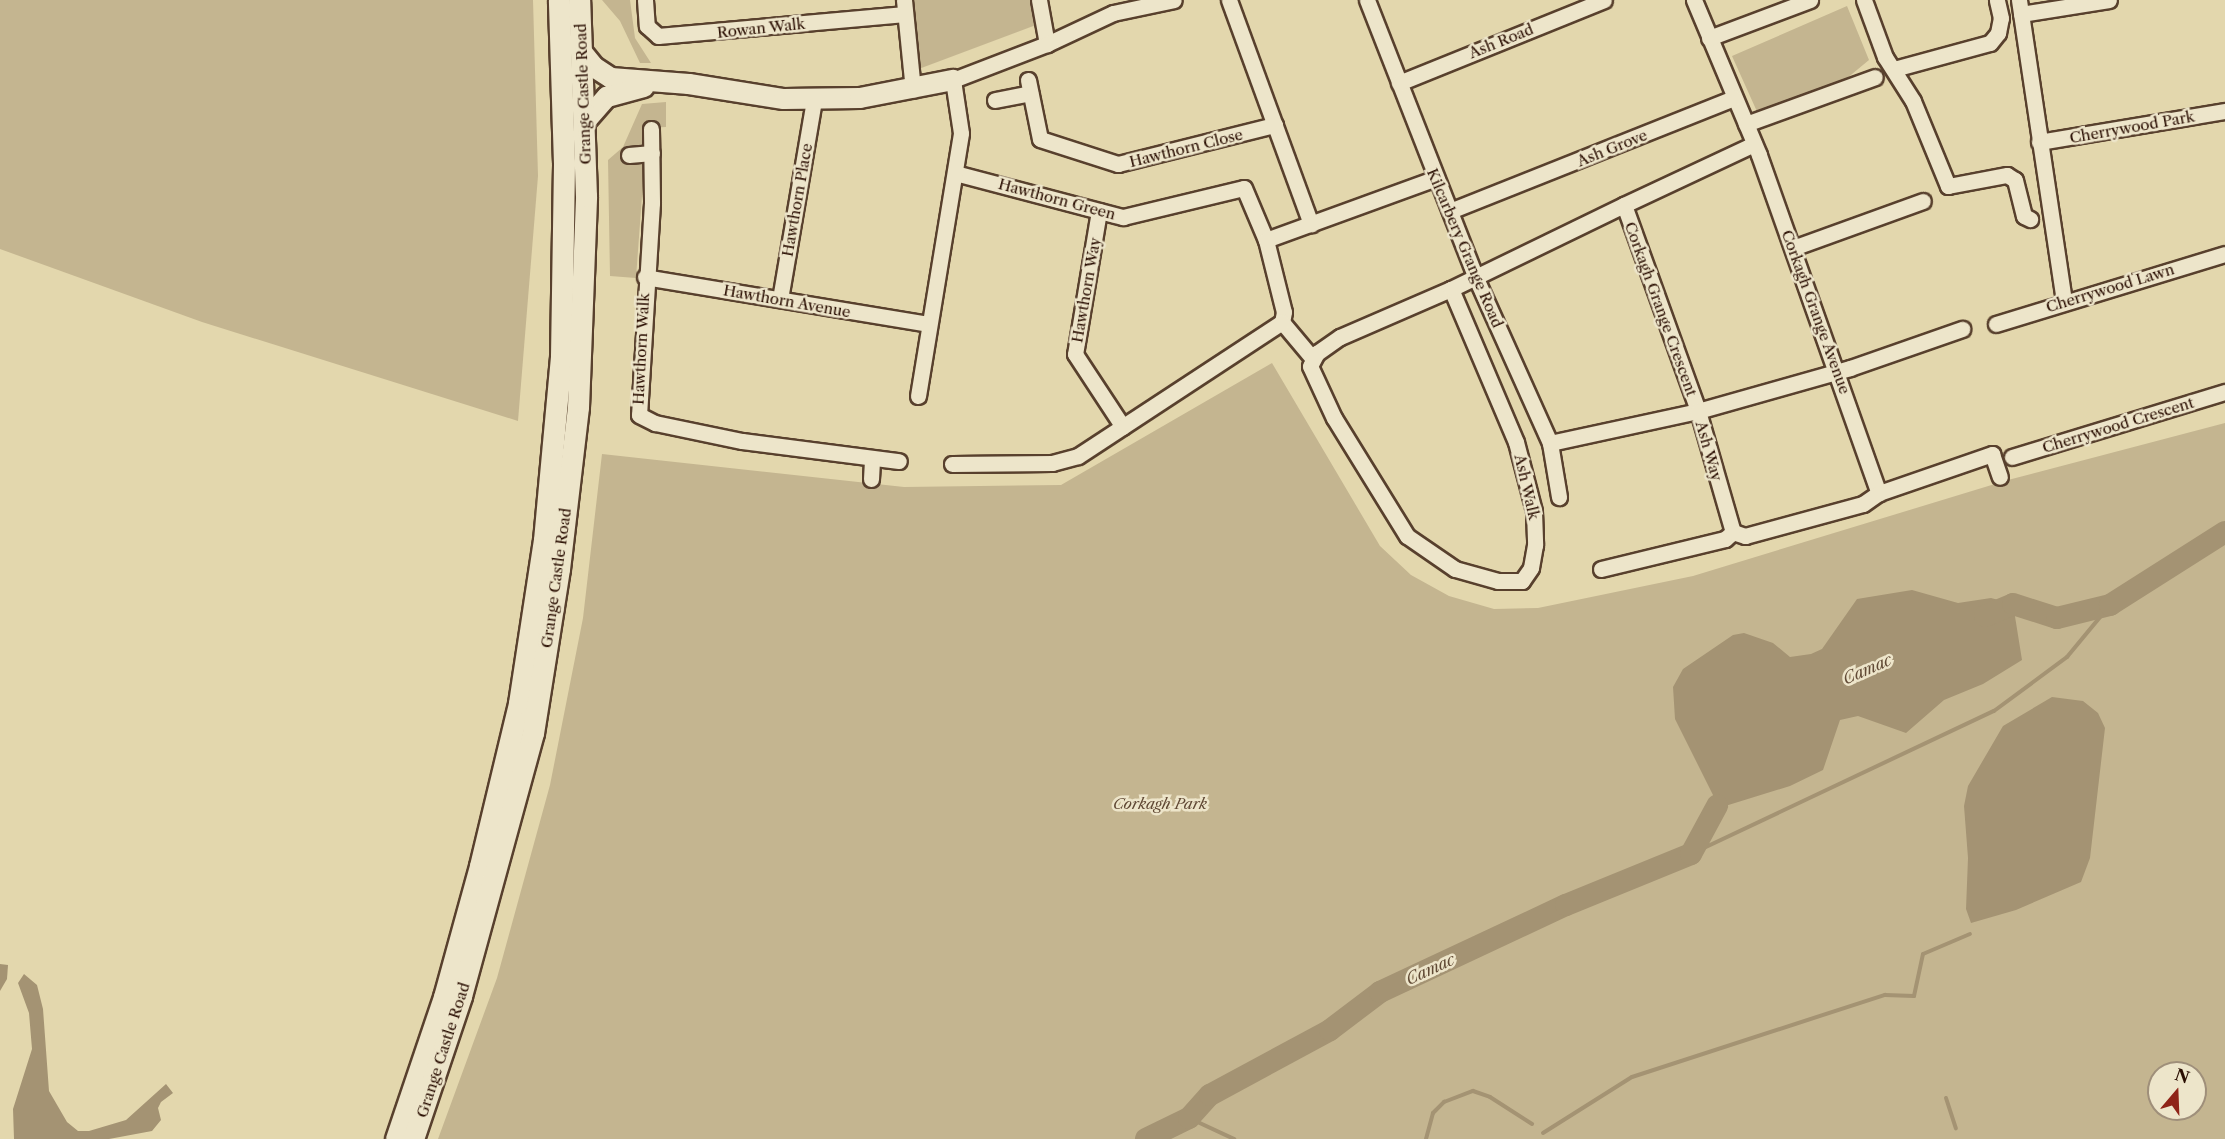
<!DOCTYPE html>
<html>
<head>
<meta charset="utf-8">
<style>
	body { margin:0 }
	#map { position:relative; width:2225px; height:1139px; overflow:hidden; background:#e3d7ad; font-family:"Libre Caslon Text",serif }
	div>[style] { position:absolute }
	.green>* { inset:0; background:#c4b590 }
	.water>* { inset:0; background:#a49373 }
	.stream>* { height:4px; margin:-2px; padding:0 2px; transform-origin:2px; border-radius:2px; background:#a49373 }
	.river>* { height:22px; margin:-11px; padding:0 11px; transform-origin:11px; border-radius:11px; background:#a49373 }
	.roads { filter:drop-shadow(2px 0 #58402d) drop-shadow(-2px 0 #58402d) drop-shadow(0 2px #58402d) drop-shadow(0 -2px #58402d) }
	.minor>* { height:15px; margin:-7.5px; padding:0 7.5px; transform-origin:7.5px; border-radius:7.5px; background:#ede5ca }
	.tertiary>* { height:20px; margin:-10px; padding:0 10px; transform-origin:10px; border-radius:10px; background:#ede5ca }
	.secondary>* { height:21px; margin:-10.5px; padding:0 10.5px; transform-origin:10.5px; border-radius:10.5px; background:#ede5ca }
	span { translate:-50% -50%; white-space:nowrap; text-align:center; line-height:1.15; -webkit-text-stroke:5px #ede5ca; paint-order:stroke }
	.street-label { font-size:15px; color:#2a0e02 }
	.park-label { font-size:15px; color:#604834; font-style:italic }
	.water-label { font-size:16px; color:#614a35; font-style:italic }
	.north { position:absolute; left:2147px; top:1061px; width:60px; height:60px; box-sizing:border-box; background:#ede5ca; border:2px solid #9f8f7a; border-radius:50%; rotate:19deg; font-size:16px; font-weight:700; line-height:24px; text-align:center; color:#2a0e02 }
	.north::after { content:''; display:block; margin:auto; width:21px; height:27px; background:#8f2418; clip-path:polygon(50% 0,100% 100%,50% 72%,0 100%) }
</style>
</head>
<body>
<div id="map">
	<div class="green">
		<i style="clip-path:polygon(0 0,533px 0,538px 176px,518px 421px,202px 322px,0 249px)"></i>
		<i style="clip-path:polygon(602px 0,630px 0,635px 38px,651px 63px,640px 63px,620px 21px)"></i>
		<i style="clip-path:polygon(910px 0,1033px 0,1036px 25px,916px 70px)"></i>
		<i style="clip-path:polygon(1847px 6px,1869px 60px,1846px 79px,1782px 102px,1783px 106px,1759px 116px,1732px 56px)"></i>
		<i style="clip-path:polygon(666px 102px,666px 127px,647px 128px,636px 278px,610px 276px,608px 160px,623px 147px,642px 104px)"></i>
		<i style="clip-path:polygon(evenodd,1272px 363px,1380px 546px,1411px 575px,1449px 596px,1494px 609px,1538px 608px,1693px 576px,2008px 480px,2225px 423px,2225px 1139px,438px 1139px,497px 978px,550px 785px,583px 618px,602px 454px,904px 487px,1061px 485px,1272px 363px,2159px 1073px,2195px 1073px,2195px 1109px,2159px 1109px,2159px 1073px)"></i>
	</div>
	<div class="water">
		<i style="clip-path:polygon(1912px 590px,1958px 603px,1991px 598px,2013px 604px,2022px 660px,1983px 684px,1944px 700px,1906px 733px,1858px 716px,1840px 720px,1823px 770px,1790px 786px,1722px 807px,1708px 830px,1699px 832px,1709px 818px,1713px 795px,1675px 719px,1673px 687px,1683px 669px,1733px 635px,1744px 633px,1773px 643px,1790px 657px,1811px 654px,1822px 649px,1857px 599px)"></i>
		<i style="clip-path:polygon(2052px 697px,2083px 701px,2098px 713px,2105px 728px,2090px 858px,2081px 882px,2016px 910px,1971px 923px,1966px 909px,1968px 858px,1964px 806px,1968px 786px,2003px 726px)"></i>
		<i style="clip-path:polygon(0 964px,8px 965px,7px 979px,0 991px)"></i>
		<i style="clip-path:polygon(24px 974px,37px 985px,43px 1009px,49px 1091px,67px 1122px,78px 1131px,89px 1131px,126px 1120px,166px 1084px,173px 1093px,161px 1102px,158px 1108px,161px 1120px,152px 1131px,109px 1139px,14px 1139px,13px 1109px,32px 1049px,29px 1013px,18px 983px)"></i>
	</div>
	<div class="stream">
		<i style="left:1691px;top:854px;width:335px;rotate:-25.3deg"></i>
		<i style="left:1994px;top:711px;width:91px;rotate:-36.5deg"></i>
		<i style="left:2067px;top:657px;width:67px;rotate:-50.4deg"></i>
		<i style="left:1946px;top:1098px;width:32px;rotate:72deg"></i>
		<i style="left:1189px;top:1118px;width:50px;rotate:25deg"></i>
		<i style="left:1543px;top:1133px;width:105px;rotate:-32.2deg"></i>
		<i style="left:1632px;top:1077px;width:266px;rotate:-18deg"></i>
		<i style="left:1885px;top:995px;width:29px;rotate:2deg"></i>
		<i style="left:1914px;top:996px;width:43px;rotate:-77.9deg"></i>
		<i style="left:1923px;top:954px;width:51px;rotate:-23.1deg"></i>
		<i style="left:1152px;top:1139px;width:3px;rotate:-90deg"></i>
		<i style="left:1426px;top:1139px;width:27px;rotate:-75deg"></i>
		<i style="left:1433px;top:1113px;width:16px;rotate:-45deg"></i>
		<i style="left:1444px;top:1102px;width:31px;rotate:-21deg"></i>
		<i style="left:1473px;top:1091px;width:18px;rotate:19deg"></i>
		<i style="left:1490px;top:1097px;width:50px;rotate:32.7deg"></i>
	</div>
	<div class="river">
		<i style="left:1985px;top:616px;width:30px;rotate:-23deg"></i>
		<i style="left:2013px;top:604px;width:46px;rotate:17.7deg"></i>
		<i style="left:2057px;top:618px;width:55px;rotate:-13.8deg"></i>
		<i style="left:2110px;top:605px;width:136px;rotate:-32.4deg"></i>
		<i style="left:1146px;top:1139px;width:48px;rotate:-26deg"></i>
		<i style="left:1189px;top:1118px;width:31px;rotate:-48deg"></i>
		<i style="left:1210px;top:1095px;width:136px;rotate:-28.4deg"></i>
		<i style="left:1330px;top:1030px;width:63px;rotate:-37.2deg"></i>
		<i style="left:1380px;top:992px;width:205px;rotate:-25.1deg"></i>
		<i style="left:1566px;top:905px;width:135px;rotate:-22.2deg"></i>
		<i style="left:1691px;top:854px;width:55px;rotate:-61.6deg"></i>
	</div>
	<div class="roads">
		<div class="minor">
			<i style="left:645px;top:0;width:26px;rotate:86deg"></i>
			<i style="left:647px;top:26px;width:15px;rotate:42deg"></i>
			<i style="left:658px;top:36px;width:248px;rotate:-5.1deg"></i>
			<i style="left:904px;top:0;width:90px;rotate:84.3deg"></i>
			<i style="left:1039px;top:0;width:45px;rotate:79.7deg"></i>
			<i style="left:1229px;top:0;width:239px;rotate:69.9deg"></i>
			<i style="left:1367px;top:0;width:296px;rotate:68.6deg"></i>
			<i style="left:1475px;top:276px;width:183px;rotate:65.8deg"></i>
			<i style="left:1550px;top:443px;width:55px;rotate:80.5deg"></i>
			<i style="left:1694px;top:0;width:168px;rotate:67.2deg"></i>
			<i style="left:1759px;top:155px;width:359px;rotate:70.5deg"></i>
			<i style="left:1879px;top:493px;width:120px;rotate:-19deg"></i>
			<i style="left:1992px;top:454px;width:24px;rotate:71deg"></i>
			<i style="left:1864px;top:0;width:61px;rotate:69.8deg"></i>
			<i style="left:1885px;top:57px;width:52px;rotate:57.5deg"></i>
			<i style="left:1913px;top:101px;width:92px;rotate:67.6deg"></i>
			<i style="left:1948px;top:186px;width:60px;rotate:-10.6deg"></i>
			<i style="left:2007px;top:175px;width:9px;rotate:32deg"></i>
			<i style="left:2015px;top:180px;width:37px;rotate:76deg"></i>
			<i style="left:2024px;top:216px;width:7px;rotate:27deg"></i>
			<i style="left:2019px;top:0;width:304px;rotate:81.5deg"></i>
			<i style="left:2021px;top:14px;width:89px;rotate:-9deg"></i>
			<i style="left:1709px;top:38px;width:108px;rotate:-20.6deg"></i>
			<i style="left:1894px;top:69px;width:99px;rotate:-15.2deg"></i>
			<i style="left:1990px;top:43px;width:13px;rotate:-51deg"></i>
			<i style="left:1998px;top:33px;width:15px;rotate:-79deg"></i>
			<i style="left:2001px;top:18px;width:18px;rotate:-103deg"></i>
			<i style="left:1028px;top:80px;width:60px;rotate:78.5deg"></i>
			<i style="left:1040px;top:139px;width:82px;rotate:17.8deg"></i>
			<i style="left:1118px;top:164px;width:162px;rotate:-14deg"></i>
			<i style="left:1399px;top:83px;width:221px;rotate:-22deg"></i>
			<i style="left:995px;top:100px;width:36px;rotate:-11deg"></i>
			<i style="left:1746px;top:124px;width:137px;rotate:-20deg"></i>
			<i style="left:651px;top:129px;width:74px;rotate:89.2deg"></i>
			<i style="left:652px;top:203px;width:212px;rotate:93.5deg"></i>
			<i style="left:639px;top:415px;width:18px;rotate:27deg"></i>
			<i style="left:655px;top:423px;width:89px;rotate:11.7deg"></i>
			<i style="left:742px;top:441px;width:158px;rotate:7.3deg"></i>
			<i style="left:2039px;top:142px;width:189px;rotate:-9.5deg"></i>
			<i style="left:1754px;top:144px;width:144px;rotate:154.9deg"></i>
			<i style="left:1624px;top:205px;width:219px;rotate:70.2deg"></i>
			<i style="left:1698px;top:411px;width:158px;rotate:-15.8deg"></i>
			<i style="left:1850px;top:368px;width:119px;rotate:-19.2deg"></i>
			<i style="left:629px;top:155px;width:23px;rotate:-5deg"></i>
			<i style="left:955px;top:173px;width:174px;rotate:14.7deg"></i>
			<i style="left:1123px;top:217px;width:124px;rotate:-13.5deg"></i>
			<i style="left:1244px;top:188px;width:56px;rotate:67.1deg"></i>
			<i style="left:1266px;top:240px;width:74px;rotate:76deg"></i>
			<i style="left:1284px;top:312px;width:10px;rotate:101deg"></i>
			<i style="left:1099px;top:211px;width:145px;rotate:99.5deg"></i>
			<i style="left:1075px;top:354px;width:87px;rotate:56.7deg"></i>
			<i style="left:1450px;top:211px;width:306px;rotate:-21.7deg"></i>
			<i style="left:1266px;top:240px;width:181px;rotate:-20deg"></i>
			<i style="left:1793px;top:248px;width:138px;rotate:-19.9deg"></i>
			<i style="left:645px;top:277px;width:287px;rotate:9.4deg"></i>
			<i style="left:1451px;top:289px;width:166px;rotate:67deg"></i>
			<i style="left:1516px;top:442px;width:71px;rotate:75.4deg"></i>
			<i style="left:1534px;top:511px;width:34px;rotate:88deg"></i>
			<i style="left:1535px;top:545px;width:23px;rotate:100deg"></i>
			<i style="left:1531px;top:568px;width:16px;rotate:125deg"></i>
			<i style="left:1522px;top:581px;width:24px;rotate:180deg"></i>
			<i style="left:1498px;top:581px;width:45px;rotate:-164.4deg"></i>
			<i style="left:1455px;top:569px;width:58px;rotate:-145.5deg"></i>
			<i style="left:1407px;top:536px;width:139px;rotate:-121.7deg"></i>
			<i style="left:1334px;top:418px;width:57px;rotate:-114.8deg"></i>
			<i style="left:1310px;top:366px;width:15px;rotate:-62deg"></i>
			<i style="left:1317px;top:353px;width:28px;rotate:-35deg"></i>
			<i style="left:1340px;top:337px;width:121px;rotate:-23.4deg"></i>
			<i style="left:1451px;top:289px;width:192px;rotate:-25.9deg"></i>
			<i style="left:780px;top:299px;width:202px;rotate:-80.3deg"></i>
			<i style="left:1282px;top:322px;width:48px;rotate:50deg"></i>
			<i style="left:1996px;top:324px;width:239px;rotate:-17deg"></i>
			<i style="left:918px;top:396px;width:266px;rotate:-80.7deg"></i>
			<i style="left:961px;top:133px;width:54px;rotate:-98.6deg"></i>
			<i style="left:953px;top:80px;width:101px;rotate:-21deg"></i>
			<i style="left:1047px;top:44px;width:73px;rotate:-25.2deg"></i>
			<i style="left:1113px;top:13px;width:62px;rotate:-12deg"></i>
			<i style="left:1550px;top:443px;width:151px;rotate:-12.2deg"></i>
			<i style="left:1698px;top:411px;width:126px;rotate:73.9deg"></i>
			<i style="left:2012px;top:457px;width:223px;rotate:-17deg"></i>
			<i style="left:952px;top:464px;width:100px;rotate:-0.6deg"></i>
			<i style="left:1052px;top:463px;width:27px;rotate:-15deg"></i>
			<i style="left:1078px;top:456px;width:244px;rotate:-33.3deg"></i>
			<i style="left:871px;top:479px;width:20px;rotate:-87deg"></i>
			<i style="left:1601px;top:569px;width:128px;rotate:-13.6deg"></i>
			<i style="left:1725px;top:539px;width:11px;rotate:-41deg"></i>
			<i style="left:1733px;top:532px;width:13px;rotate:18deg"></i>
			<i style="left:1745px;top:536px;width:122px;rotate:-15.2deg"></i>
			<i style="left:1863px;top:504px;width:19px;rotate:-35deg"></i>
		</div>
		<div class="tertiary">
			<i style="left:582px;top:52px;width:19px;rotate:51deg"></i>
			<i style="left:594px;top:67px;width:20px;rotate:33deg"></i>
			<i style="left:611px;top:78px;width:78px;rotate:4.4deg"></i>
			<i style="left:689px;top:84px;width:96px;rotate:9deg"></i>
			<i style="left:784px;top:99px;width:76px;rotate:-0.8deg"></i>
			<i style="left:860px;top:98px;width:95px;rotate:-11deg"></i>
			<i style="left:584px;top:123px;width:35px;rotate:-49deg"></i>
			<i style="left:607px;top:97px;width:38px;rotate:-15deg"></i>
		</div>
		<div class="secondary">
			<i style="left:396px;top:1139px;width:150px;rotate:-71.3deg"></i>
			<i style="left:444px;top:997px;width:136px;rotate:-74.6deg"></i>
			<i style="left:480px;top:866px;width:168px;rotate:-76.5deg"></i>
			<i style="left:519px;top:703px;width:165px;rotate:-81.3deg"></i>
			<i style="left:544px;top:540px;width:185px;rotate:-84.7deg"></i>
			<i style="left:561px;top:356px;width:193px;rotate:-89.1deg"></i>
			<i style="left:564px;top:163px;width:163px;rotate:-91.8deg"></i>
			<i style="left:413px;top:1139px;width:151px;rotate:-71.4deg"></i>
			<i style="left:461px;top:996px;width:273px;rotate:-74.7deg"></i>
			<i style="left:533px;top:733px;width:166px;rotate:-81deg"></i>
			<i style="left:559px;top:569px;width:163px;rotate:-83.3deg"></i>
			<i style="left:578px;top:407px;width:211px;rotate:-87.8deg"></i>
			<i style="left:586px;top:196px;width:196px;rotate:-92deg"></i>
		</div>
	</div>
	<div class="street-label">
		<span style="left:761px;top:28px;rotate:-6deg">Rowan Walk</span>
		<span style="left:1501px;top:41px;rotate:-22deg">Ash Road</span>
		<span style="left:583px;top:94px;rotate:-92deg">Grange Castle Road</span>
		<span style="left:2132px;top:127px;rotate:-10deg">Cherrywood Park</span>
		<span style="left:1186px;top:148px;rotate:-14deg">Hawthorn Close</span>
		<span style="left:1612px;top:148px;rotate:-22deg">Ash Grove</span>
		<span style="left:1057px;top:199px;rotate:15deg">Hawthorn Green</span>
		<span style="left:797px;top:200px;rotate:-80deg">Hawthorn Place</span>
		<span style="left:1465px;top:248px;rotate:67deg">Kilcarbery Grange Road</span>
		<span style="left:2110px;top:288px;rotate:-17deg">Cherrywood Lawn</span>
		<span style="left:1086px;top:290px;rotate:-80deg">Hawthorn Way</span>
		<span style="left:787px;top:301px;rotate:10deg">Hawthorn Avenue</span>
		<span style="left:1661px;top:309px;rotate:70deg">Corkagh Grange Crescent</span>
		<span style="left:1816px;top:312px;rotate:70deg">Corkagh Grange Avenue</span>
		<span style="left:641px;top:349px;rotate:-87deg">Hawthorn Walk</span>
		<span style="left:2118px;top:425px;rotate:-17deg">Cherrywood Crescent</span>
		<span style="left:1709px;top:451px;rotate:74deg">Ash Way</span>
		<span style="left:1527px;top:487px;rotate:77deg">Ash Walk</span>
		<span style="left:556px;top:578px;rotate:-82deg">Grange Castle Road</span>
		<span style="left:443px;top:1050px;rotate:-72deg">Grange Castle Road</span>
	</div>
	<div class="park-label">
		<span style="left:1160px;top:804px">Corkagh Park</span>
	</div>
	<div class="water-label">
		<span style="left:1867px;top:669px;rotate:-24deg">Camac</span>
		<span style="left:1430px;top:969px;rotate:-25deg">Camac</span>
	</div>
	<div class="north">N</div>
</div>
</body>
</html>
